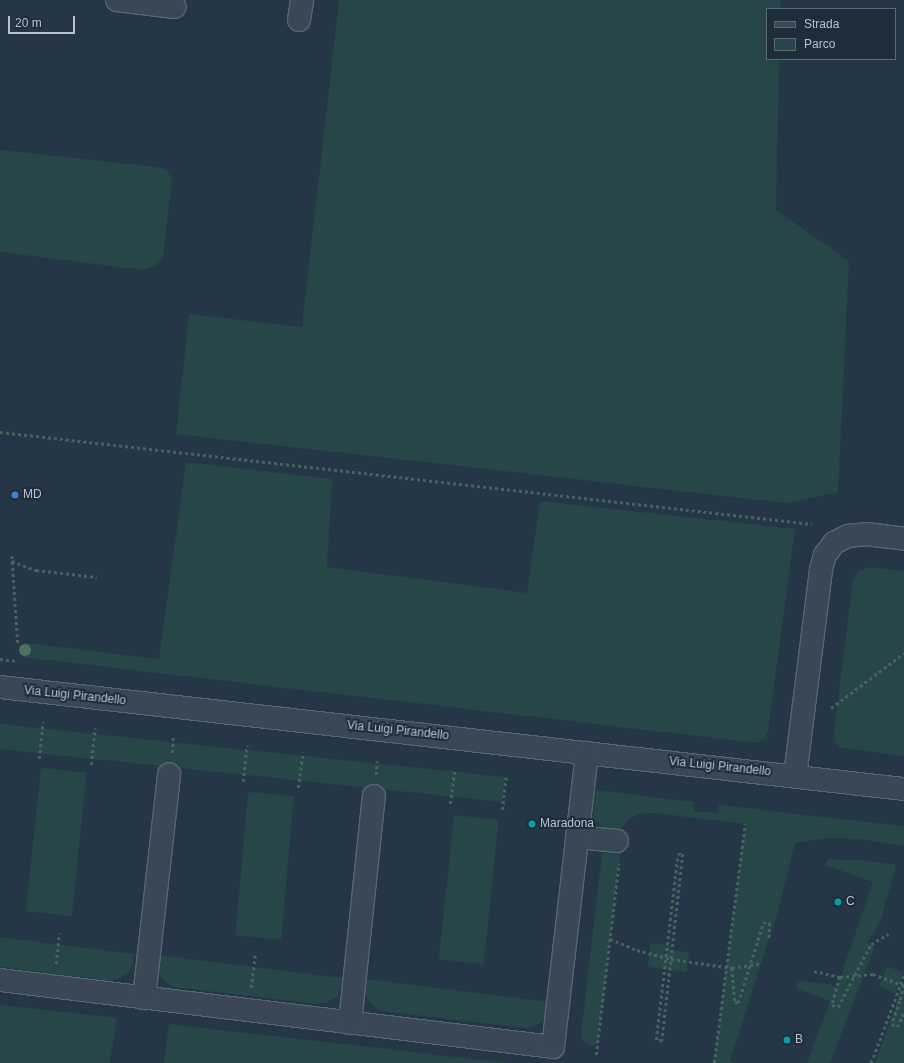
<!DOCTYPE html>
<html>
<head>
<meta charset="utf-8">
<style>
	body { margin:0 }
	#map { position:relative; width:904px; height:1063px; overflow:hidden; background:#253646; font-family:Arial,sans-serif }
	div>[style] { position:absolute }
	.green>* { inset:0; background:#274647; transform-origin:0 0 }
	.path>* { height:2.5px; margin-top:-1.25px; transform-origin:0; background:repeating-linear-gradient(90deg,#466262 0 3px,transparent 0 6px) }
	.roads { filter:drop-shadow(1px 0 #586572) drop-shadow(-1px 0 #586572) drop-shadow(0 1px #586572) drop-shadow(0 -1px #586572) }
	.minor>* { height:22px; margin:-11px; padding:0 11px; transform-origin:11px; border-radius:11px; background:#3a4855 }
	.trees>* { width:12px; height:12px; margin:-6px; border-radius:50%; background:#4d715f }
	.dots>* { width:11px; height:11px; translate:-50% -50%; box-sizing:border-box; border:2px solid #1e2d3a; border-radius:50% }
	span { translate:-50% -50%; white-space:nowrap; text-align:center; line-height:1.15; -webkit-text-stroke:4px #1e2d3a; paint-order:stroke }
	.poi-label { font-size:12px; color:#b8c2ce }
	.left { translate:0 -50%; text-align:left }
	.street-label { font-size:12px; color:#b8c2ce }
	.legend { position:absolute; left:766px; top:8px; width:130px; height:52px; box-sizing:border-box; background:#1e2d3a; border:1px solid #5c6975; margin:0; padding:5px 7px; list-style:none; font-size:12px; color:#b8c2ce }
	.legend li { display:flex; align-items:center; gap:8px; height:20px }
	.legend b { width:20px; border:1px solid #5c6975 }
	.scale { position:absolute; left:8px; top:16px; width:67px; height:18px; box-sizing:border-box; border:2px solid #b8c2ce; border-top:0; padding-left:5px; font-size:12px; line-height:14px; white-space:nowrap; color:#b8c2ce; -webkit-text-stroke:3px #1e2d3a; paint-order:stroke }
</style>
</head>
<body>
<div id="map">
	<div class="green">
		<i style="clip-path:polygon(339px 0,781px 0,780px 9px,767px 9px,767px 59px,779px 59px,776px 210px,849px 261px,838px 492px,787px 503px,176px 434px,189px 314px,302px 327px)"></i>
		<i style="clip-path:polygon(0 150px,157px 167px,167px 170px,172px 180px,163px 258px,154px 267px,143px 270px,0 252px)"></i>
		<i style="clip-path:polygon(186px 462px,332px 479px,327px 567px,527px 593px,540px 501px,795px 529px,768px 731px,764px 738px,757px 743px,22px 657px,24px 643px,159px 659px)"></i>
		<i style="clip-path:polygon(869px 567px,904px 571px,904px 756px,840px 748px,833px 741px,853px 581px,858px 571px)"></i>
		<i style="left:0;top:724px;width:508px;height:25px;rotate:6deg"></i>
		<i style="left:41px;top:768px;width:46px;height:144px;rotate:6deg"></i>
		<i style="clip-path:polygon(596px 790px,694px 802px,694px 811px,718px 813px,719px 805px,904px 826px,904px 843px,902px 846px,860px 839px,827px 838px,795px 843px,777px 914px,730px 1061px,736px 1063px,714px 1063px,745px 824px,654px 813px,639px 814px,628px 820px,618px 832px,602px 826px,593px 818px)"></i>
		<i style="left:248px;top:792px;width:46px;height:144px;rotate:5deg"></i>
		<i style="left:454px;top:815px;width:45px;height:145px;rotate:6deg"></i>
		<i style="clip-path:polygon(610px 849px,616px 849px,620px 853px,598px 1044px,594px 1046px,589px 1045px,583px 1040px,581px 1034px,602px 854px)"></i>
		<i style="clip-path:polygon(828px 859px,862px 860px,896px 865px,881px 920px,868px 942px,875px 946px,830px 1063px,807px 1063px,830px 1001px,797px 988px,797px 981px,829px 984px,837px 987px,873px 882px,825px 865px)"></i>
		<i style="clip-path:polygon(0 937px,134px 954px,133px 964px,129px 972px,118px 979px,109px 981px,0 967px)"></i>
		<i style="clip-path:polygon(650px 943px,670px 945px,670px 950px,689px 952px,687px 972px,648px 967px)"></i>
		<i style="clip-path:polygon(159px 955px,343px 978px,341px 988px,338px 996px,327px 1002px,317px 1004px,181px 988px,171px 986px,163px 980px,157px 971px)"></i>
		<i style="left:887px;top:966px;width:18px;height:22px;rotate:22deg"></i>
		<i style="clip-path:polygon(367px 979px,550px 1002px,545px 1020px,534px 1026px,525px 1028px,389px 1012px,378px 1010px,371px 1004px,365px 995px)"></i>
		<i style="clip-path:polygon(904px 984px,904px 1063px,875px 1063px)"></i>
		<i style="clip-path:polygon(0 1005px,117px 1018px,110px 1063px,0 1063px)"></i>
		<i style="clip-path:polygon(169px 1024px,509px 1063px,164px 1063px)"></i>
	</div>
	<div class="path">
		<i style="left:0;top:432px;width:817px;rotate:6.46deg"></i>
		<i style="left:12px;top:556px;width:87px;rotate:86.1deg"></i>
		<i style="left:12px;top:561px;width:26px;rotate:21deg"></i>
		<i style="left:36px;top:570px;width:61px;rotate:6.5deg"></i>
		<i style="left:0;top:659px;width:17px;rotate:7deg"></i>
		<i style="left:831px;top:708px;width:91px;rotate:-37deg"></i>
		<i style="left:172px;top:753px;width:16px;rotate:-86deg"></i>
		<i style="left:39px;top:759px;width:37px;rotate:-84deg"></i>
		<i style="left:91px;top:765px;width:37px;rotate:-84deg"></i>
		<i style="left:376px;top:775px;width:14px;rotate:-86deg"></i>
		<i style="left:243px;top:782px;width:37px;rotate:-84deg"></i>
		<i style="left:298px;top:788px;width:36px;rotate:-82deg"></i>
		<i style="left:450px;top:804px;width:35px;rotate:-82deg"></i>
		<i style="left:502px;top:810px;width:35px;rotate:-83deg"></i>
		<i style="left:678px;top:854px;width:5px"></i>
		<i style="left:683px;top:854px;width:188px;rotate:96.4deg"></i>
		<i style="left:662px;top:1041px;width:6px;rotate:-171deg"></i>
		<i style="left:656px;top:1040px;width:187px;rotate:-83.3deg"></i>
		<i style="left:610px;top:939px;width:29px;rotate:22deg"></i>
		<i style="left:637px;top:950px;width:35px;rotate:15deg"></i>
		<i style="left:671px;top:959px;width:62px;rotate:8.4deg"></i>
		<i style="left:732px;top:968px;width:34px;rotate:85deg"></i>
		<i style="left:735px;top:1002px;width:3px;rotate:18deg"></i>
		<i style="left:738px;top:1003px;width:84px;rotate:-72.6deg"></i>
		<i style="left:763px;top:923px;width:7px"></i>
		<i style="left:770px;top:923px;width:17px;rotate:93deg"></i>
		<i style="left:56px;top:964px;width:31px;rotate:-84deg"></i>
		<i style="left:732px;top:968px;width:30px;rotate:-9deg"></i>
		<i style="left:814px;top:971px;width:27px;rotate:13deg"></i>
		<i style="left:840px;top:977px;width:29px;rotate:106deg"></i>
		<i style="left:832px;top:1005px;width:6px;rotate:18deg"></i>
		<i style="left:838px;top:1007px;width:71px;rotate:-62.4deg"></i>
		<i style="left:871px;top:944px;width:20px;rotate:-30deg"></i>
		<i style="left:840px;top:977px;width:33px;rotate:-5deg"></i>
		<i style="left:873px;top:974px;width:33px;rotate:20deg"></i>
		<i style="left:904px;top:985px;width:16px;rotate:104deg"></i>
		<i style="left:900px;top:1001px;width:24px;rotate:109deg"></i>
		<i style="left:892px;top:1024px;width:6px;rotate:31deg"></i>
		<i style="left:897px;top:1027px;width:17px;rotate:-65deg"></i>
		<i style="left:251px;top:988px;width:33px;rotate:-83deg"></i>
		<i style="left:596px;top:1055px;width:193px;rotate:-83.2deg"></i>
		<i style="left:714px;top:1063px;width:241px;rotate:-82.6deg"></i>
		<i style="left:871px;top:1063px;width:94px;rotate:-69.4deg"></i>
	</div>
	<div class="roads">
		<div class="minor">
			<i style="left:117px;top:0;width:58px;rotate:6.9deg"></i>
			<i style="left:299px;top:20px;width:20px;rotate:-81deg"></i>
			<i style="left:0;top:687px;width:910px;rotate:6.44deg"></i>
			<i style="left:795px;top:776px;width:209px;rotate:-82.8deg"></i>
			<i style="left:821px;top:569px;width:15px;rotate:-74deg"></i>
			<i style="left:825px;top:555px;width:15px;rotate:-53deg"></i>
			<i style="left:834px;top:543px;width:16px;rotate:-27deg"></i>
			<i style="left:848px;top:536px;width:18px;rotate:-6deg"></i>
			<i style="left:866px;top:534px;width:38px;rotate:7deg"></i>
			<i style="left:577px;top:837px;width:40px;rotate:5.7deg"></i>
			<i style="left:0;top:980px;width:557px;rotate:6.91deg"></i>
			<i style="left:553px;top:1047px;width:296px;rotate:-83.4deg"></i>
			<i style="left:144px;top:998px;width:225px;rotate:-83.6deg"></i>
			<i style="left:350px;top:1023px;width:228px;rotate:-84deg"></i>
		</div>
	</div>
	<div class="trees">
		<i style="left:25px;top:650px"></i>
	</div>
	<div class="dots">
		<i style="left:15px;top:495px;background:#3f7fe0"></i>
		<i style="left:532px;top:824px;background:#0f9aa8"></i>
		<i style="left:838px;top:902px;background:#0f9aa8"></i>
		<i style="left:787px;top:1040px;background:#0f9aa8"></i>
	</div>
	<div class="poi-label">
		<span class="left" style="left:23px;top:495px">MD</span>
		<span class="left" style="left:540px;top:824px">Maradona</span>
		<span class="left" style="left:846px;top:902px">C</span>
		<span class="left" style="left:795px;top:1040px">B</span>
	</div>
	<div class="street-label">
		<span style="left:75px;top:696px;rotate:6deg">Via Luigi Pirandello</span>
		<span style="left:398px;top:731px;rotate:6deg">Via Luigi Pirandello</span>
		<span style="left:720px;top:767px;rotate:6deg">Via Luigi Pirandello</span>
	</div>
	<ul class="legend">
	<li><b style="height:5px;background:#3a4855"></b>Strada</li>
	<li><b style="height:11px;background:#274647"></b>Parco</li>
	</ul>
	<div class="scale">20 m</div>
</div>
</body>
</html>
